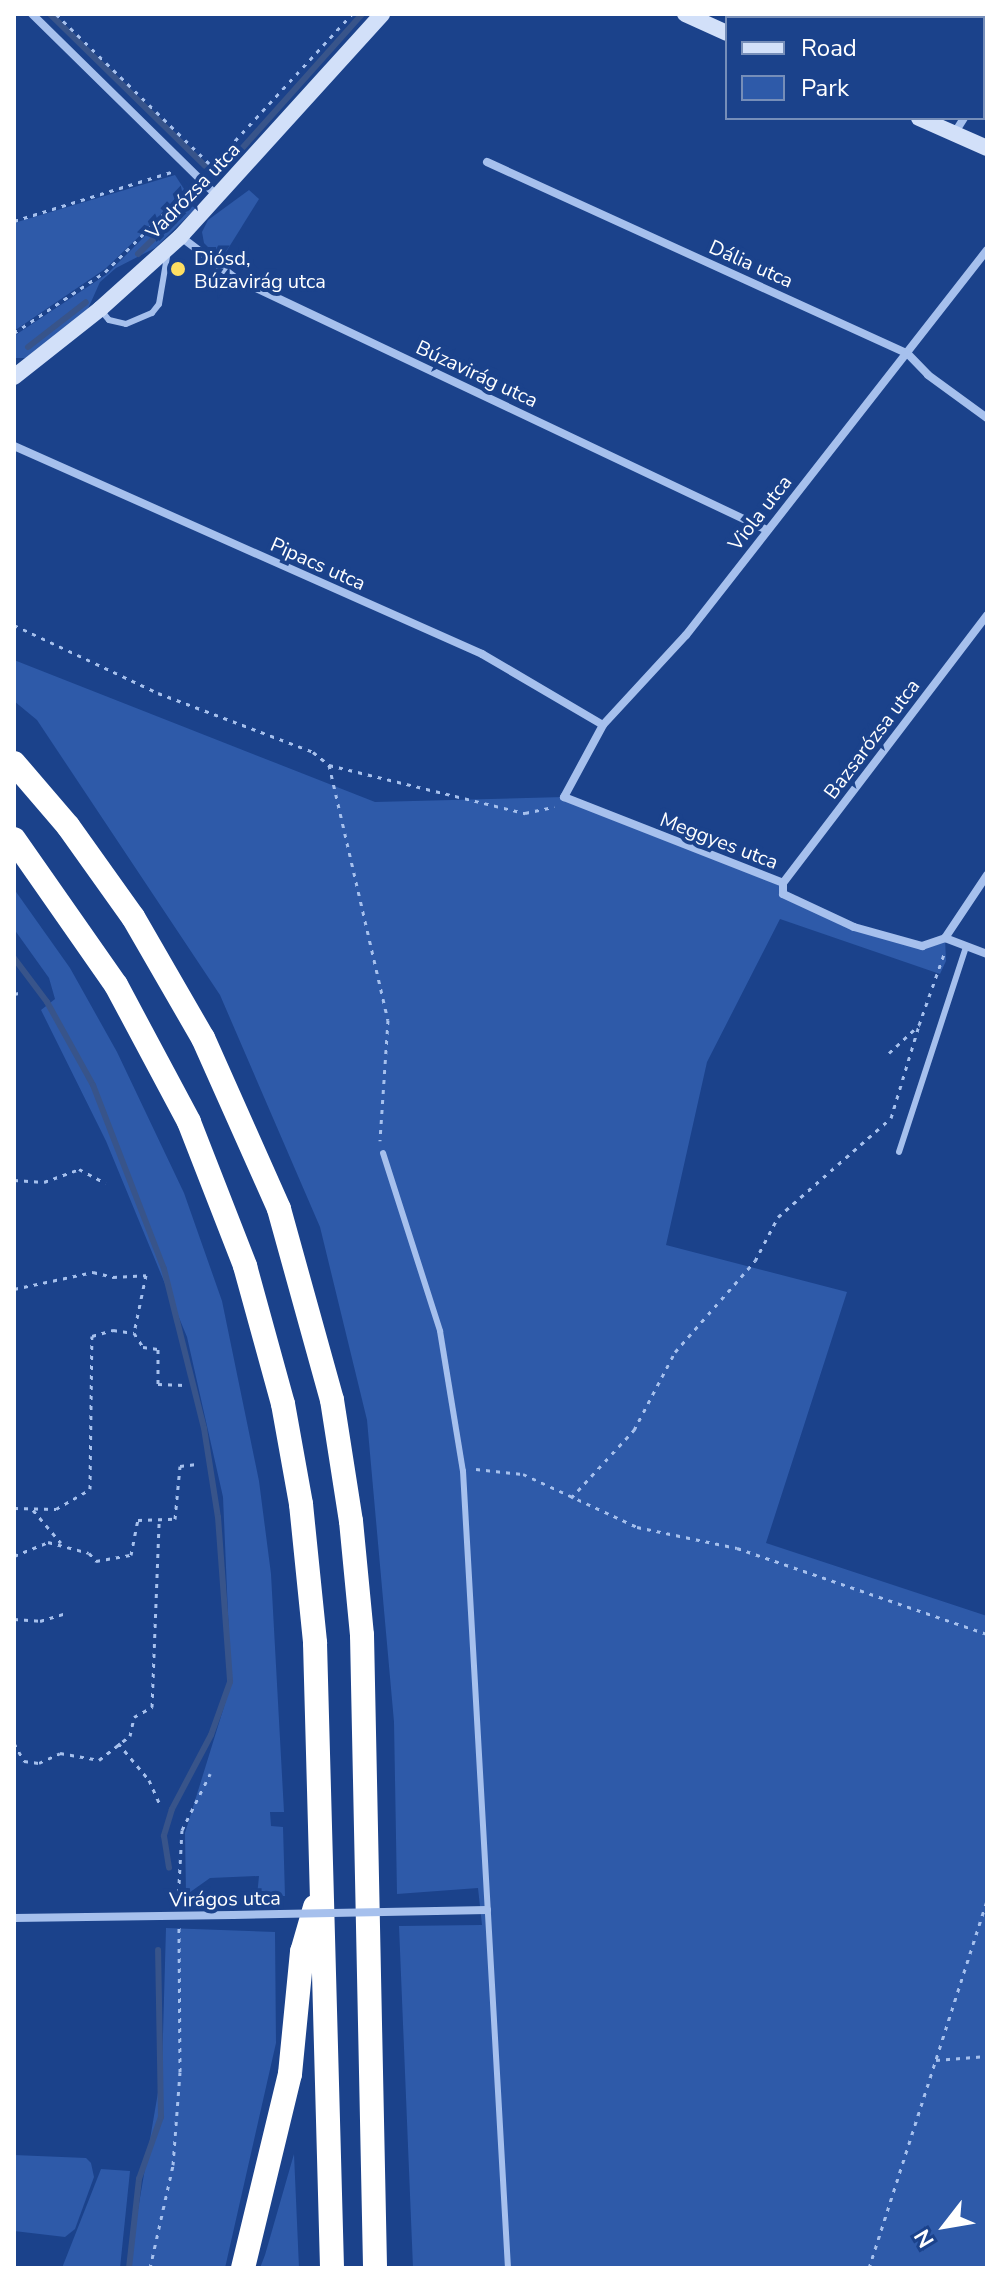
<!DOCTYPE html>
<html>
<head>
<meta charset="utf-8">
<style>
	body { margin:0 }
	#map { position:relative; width:1001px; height:2282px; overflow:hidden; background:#1b428b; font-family:"Nunito Sans",sans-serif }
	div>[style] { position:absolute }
	.green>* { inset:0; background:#2e5aa9 }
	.stream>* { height:6px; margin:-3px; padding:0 3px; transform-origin:3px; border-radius:3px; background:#38548a }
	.path>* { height:3px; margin-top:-1.5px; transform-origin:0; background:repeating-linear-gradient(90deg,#a6c0ed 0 4px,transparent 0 10px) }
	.lane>* { height:6px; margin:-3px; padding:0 3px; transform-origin:3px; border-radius:3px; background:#a6c0ed }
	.street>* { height:8px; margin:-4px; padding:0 4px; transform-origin:4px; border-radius:4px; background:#a6c0ed }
	.secondary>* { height:16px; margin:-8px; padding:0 8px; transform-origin:8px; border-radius:8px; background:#d2e0f9 }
	.highway>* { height:24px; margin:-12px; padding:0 12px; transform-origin:12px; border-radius:12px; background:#fff }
	.street-bridge>* { height:8px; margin:-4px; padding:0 4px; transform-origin:4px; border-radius:4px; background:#a6c0ed }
	.dots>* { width:22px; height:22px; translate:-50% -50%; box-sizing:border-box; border:4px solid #1b428b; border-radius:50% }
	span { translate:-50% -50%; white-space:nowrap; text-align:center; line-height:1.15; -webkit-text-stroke:8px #1b428b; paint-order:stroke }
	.street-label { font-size:20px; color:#fff }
	.poi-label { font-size:20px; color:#fff }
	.left { translate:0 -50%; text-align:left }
	.frame { position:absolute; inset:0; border:16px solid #fff; pointer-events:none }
	.legend { position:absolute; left:725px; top:16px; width:260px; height:104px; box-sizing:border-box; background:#1b428b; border:2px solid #768eb9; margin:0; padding:10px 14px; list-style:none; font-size:24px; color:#fff }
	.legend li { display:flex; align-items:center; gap:16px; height:40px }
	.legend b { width:40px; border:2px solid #768eb9 }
	.north { position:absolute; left:905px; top:2186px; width:80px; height:80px; -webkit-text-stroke:6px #1b428b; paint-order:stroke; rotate:239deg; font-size:22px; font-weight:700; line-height:32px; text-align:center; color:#fff }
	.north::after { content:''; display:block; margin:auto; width:28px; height:36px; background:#fff; clip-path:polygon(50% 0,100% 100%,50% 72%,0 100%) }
</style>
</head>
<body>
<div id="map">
	<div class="green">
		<i style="clip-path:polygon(175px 175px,184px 189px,148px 228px,105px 269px,14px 331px,14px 223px)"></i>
		<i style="clip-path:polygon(195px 186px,197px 207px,155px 248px,116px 268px,100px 282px,87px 311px,26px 358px,14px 358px,14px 336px,107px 274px)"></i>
		<i style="clip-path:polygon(249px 190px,259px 199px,221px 260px,204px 243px,202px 232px,208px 220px)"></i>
		<i style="clip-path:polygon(14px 660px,375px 802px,564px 797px,783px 883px,783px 894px,854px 927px,922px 946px,945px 938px,946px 961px,940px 974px,780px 919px,707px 1062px,666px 1245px,847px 1292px,766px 1543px,987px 1616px,987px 2268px,413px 2268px,399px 1926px,482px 1925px,478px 1888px,397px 1894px,394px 1722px,367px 1420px,320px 1227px,220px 995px,37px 720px,14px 701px)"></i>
		<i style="clip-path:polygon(14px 889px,70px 968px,117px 1052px,184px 1193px,222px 1301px,259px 1481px,271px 1574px,284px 1812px,270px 1812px,271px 1826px,283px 1827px,285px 1896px,257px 1896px,259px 1876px,210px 1878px,186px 1895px,185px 1833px,231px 1684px,223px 1497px,187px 1337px,106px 1141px,41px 1010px,55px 999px,49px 978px,14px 929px)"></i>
		<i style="clip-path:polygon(166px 1928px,275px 1932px,276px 2043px,225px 2268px,128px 2268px,162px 2069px)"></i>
		<i style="clip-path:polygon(294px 2154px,299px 2268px,260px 2268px,265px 2255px)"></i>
		<i style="clip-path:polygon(14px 2155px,86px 2158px,91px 2163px,94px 2177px,75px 2229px,65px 2237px,14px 2231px)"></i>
		<i style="clip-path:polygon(101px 2169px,130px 2171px,120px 2268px,62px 2268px)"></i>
	</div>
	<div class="stream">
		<i style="left:50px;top:14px;width:217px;rotate:44.4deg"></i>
		<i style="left:228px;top:164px;width:201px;rotate:-48.2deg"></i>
		<i style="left:138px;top:254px;width:73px;rotate:-44.4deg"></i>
		<i style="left:28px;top:347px;width:73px;rotate:-37.8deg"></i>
		<i style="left:14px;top:958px;width:55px;rotate:53.1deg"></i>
		<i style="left:47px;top:1002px;width:95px;rotate:61deg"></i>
		<i style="left:93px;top:1085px;width:197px;rotate:68.9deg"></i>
		<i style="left:164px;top:1269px;width:164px;rotate:75.9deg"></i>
		<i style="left:204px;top:1428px;width:90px;rotate:81.1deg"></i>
		<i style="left:218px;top:1517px;width:165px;rotate:85.8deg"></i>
		<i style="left:230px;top:1682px;width:56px;rotate:109.7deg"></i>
		<i style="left:211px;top:1735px;width:84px;rotate:117.8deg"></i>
		<i style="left:172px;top:1809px;width:28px;rotate:107deg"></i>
		<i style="left:164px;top:1836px;width:32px;rotate:81deg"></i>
		<i style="left:129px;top:2268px;width:90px;rotate:-83.6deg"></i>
		<i style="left:139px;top:2179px;width:66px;rotate:-70.5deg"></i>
		<i style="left:161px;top:2117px;width:167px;rotate:-91deg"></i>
	</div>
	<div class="path">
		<i style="left:56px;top:14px;width:216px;rotate:44.3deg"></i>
		<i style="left:208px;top:170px;width:212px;rotate:-47.3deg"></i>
		<i style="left:14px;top:221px;width:169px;rotate:-17.3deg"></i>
		<i style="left:14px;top:333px;width:110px;rotate:-33.8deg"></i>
		<i style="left:105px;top:272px;width:122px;rotate:-44.7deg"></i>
		<i style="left:14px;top:625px;width:159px;rotate:25.3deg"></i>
		<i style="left:158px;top:693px;width:166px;rotate:20.8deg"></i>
		<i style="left:313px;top:752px;width:21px;rotate:39deg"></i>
		<i style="left:329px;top:765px;width:262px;rotate:77deg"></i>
		<i style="left:388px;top:1020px;width:121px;rotate:93.8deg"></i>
		<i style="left:329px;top:765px;width:202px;rotate:13.8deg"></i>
		<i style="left:525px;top:813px;width:30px;rotate:-12deg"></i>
		<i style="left:14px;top:994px;width:5px;rotate:-11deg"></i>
		<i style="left:14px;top:1035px;width:11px;rotate:90deg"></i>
		<i style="left:889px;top:1053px;width:41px;rotate:-43deg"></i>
		<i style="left:919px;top:1025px;width:78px;rotate:-70.6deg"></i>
		<i style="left:14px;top:1180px;width:30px;rotate:4deg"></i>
		<i style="left:44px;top:1182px;width:37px;rotate:-20deg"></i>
		<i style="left:79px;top:1169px;width:30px;rotate:28deg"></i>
		<i style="left:14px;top:1289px;width:81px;rotate:-12.1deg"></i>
		<i style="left:93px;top:1272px;width:21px;rotate:14deg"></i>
		<i style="left:113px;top:1277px;width:33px;rotate:-3deg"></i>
		<i style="left:146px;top:1275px;width:59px;rotate:101.7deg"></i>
		<i style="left:476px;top:1469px;width:47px;rotate:6.1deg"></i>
		<i style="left:523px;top:1474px;width:126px;rotate:24.9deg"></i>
		<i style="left:637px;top:1527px;width:102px;rotate:11.9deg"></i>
		<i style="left:737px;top:1548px;width:264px;rotate:19deg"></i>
		<i style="left:571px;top:1498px;width:93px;rotate:-47.2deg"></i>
		<i style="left:634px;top:1430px;width:88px;rotate:-62.3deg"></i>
		<i style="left:675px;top:1352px;width:121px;rotate:-48.7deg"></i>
		<i style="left:755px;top:1261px;width:50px;rotate:-62.4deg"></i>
		<i style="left:778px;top:1217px;width:150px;rotate:-41.2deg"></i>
		<i style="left:891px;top:1118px;width:97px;rotate:-73.2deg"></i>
		<i style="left:14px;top:1508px;width:42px;rotate:1.4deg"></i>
		<i style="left:56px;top:1509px;width:39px;rotate:-30deg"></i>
		<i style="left:90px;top:1489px;width:153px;rotate:-89.3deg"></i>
		<i style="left:92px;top:1336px;width:22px;rotate:-16deg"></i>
		<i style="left:113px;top:1330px;width:21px;rotate:8deg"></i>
		<i style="left:134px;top:1333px;width:17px;rotate:57deg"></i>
		<i style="left:143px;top:1347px;width:15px;rotate:8deg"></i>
		<i style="left:158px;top:1349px;width:35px;rotate:90deg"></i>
		<i style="left:158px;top:1384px;width:27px;rotate:2deg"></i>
		<i style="left:33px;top:1510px;width:43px;rotate:49.7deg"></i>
		<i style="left:14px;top:1556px;width:37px;rotate:-22deg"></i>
		<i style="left:48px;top:1542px;width:42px;rotate:15deg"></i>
		<i style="left:89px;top:1553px;width:11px;rotate:49deg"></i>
		<i style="left:96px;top:1561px;width:36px;rotate:-10deg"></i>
		<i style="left:131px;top:1555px;width:36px;rotate:-79deg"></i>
		<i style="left:138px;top:1520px;width:37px;rotate:-2deg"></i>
		<i style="left:175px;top:1519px;width:53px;rotate:-84.6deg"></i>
		<i style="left:180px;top:1466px;width:17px;rotate:-7deg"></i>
		<i style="left:14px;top:1619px;width:26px;rotate:4deg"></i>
		<i style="left:40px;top:1621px;width:28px;rotate:-17deg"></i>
		<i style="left:14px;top:1743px;width:21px;rotate:61deg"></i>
		<i style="left:24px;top:1761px;width:15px;rotate:8deg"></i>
		<i style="left:39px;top:1763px;width:23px;rotate:-25deg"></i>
		<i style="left:60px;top:1753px;width:40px;rotate:10deg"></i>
		<i style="left:99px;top:1760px;width:39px;rotate:-38deg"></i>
		<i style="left:130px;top:1736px;width:19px;rotate:-78deg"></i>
		<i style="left:134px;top:1717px;width:21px;rotate:-29deg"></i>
		<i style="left:152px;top:1707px;width:186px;rotate:-87.8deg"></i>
		<i style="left:118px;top:1743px;width:48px;rotate:50deg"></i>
		<i style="left:149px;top:1780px;width:27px;rotate:66deg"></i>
		<i style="left:178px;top:1903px;width:73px;rotate:-86.9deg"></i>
		<i style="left:182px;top:1830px;width:63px;rotate:-63.4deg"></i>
		<i style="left:936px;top:2060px;width:51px;rotate:-4.5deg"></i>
		<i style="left:150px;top:2268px;width:106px;rotate:-77.4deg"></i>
		<i style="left:173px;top:2165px;width:93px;rotate:-85.7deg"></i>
		<i style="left:180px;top:2072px;width:145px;rotate:-90.4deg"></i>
		<i style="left:869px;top:2268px;width:386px;rotate:-72.2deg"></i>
	</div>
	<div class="lane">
		<i style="left:100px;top:309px;width:14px;rotate:51deg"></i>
		<i style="left:109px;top:320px;width:17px;rotate:13deg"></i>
		<i style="left:126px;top:324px;width:28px;rotate:-23deg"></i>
		<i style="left:152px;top:313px;width:11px;rotate:-52deg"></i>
		<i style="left:159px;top:304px;width:54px;rotate:-80.4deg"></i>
		<i style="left:899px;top:1152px;width:216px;rotate:-71.9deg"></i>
		<i style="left:383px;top:1153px;width:187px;rotate:72.2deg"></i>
		<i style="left:440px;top:1331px;width:142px;rotate:80.7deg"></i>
		<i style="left:463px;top:1471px;width:798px;rotate:86.77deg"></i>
	</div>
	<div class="street">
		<i style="left:32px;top:14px;width:260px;rotate:44.5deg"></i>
		<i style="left:983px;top:86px;width:8px;rotate:-60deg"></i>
		<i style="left:954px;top:134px;width:19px;rotate:-58deg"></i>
		<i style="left:487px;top:162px;width:461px;rotate:24.5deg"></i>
		<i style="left:907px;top:353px;width:30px;rotate:46deg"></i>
		<i style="left:928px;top:375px;width:73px;rotate:36.1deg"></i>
		<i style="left:181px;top:237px;width:68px;rotate:37.2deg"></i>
		<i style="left:235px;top:278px;width:589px;rotate:25.35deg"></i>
		<i style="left:987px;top:250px;width:489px;rotate:128deg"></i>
		<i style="left:686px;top:635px;width:122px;rotate:132.7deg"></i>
		<i style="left:603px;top:725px;width:82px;rotate:118.4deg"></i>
		<i style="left:564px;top:797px;width:235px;rotate:21.4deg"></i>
		<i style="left:783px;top:883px;width:11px;rotate:90deg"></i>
		<i style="left:783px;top:894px;width:78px;rotate:24.9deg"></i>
		<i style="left:854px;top:927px;width:71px;rotate:15.6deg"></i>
		<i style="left:922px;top:946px;width:24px;rotate:-19deg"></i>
		<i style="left:945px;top:938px;width:45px;rotate:20.9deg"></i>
		<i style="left:14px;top:446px;width:512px;rotate:23.96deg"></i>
		<i style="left:482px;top:654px;width:140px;rotate:30.4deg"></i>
		<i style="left:783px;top:883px;width:337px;rotate:-52.7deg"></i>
		<i style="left:945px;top:938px;width:76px;rotate:-56.3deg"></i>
		<i style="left:436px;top:1911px;width:51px;rotate:-1.1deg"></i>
		<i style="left:14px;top:1918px;width:219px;rotate:-0.8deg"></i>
	</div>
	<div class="secondary">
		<i style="left:685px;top:14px;width:46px;rotate:24.3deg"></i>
		<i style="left:919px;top:118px;width:74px;rotate:23.8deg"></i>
		<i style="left:14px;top:377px;width:110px;rotate:-38.3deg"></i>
		<i style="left:100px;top:309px;width:108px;rotate:-42deg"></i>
		<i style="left:180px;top:237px;width:301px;rotate:-47.8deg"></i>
	</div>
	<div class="highway">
		<i style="left:14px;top:763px;width:83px;rotate:49.4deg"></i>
		<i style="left:68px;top:826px;width:112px;rotate:54.5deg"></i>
		<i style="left:133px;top:917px;width:140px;rotate:60deg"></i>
		<i style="left:203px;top:1038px;width:187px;rotate:66deg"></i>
		<i style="left:279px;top:1209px;width:198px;rotate:74.5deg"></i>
		<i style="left:332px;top:1400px;width:122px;rotate:81.1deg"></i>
		<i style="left:351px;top:1521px;width:115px;rotate:84.5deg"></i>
		<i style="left:362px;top:1635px;width:633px;rotate:88.82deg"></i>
		<i style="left:14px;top:839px;width:178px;rotate:55.1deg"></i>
		<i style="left:116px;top:985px;width:155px;rotate:61.9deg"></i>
		<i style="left:189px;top:1122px;width:155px;rotate:68.7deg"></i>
		<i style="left:245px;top:1266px;width:143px;rotate:74.6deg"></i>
		<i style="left:283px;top:1404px;width:102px;rotate:79.8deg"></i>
		<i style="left:301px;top:1504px;width:140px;rotate:84.2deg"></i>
		<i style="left:315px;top:1643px;width:625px;rotate:88.44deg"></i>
		<i style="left:243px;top:2268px;width:200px;rotate:-76.4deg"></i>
		<i style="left:290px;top:2074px;width:123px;rotate:-84.4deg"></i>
		<i style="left:302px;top:1952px;width:47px;rotate:-73.9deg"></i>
	</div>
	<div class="street-bridge">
		<i style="left:233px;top:1915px;width:203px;rotate:-1.1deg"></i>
	</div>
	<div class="dots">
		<i style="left:178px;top:269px;background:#fedf62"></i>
	</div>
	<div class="street-label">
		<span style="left:193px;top:191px;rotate:-46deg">Vadrózsa utca</span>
		<span style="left:751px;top:264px;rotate:24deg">Dália utca</span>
		<span style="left:477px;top:374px;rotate:25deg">Búzavirág utca</span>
		<span style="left:760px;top:513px;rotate:-52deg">Viola utca</span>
		<span style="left:318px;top:564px;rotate:24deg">Pipacs utca</span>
		<span style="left:872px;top:739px;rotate:-53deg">Bazsarózsa utca</span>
		<span style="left:719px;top:841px;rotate:21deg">Meggyes utca</span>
		<span style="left:225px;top:1899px;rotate:-1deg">Virágos utca</span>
	</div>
	<div class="poi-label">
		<span class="left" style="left:194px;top:270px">Diósd,<br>Búzavirág utca</span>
	</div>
	<div class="frame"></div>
	<ul class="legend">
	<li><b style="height:10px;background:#d2e0f9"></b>Road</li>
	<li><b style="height:22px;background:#2e5aa9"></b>Park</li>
	</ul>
	<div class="north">N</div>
</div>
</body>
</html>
